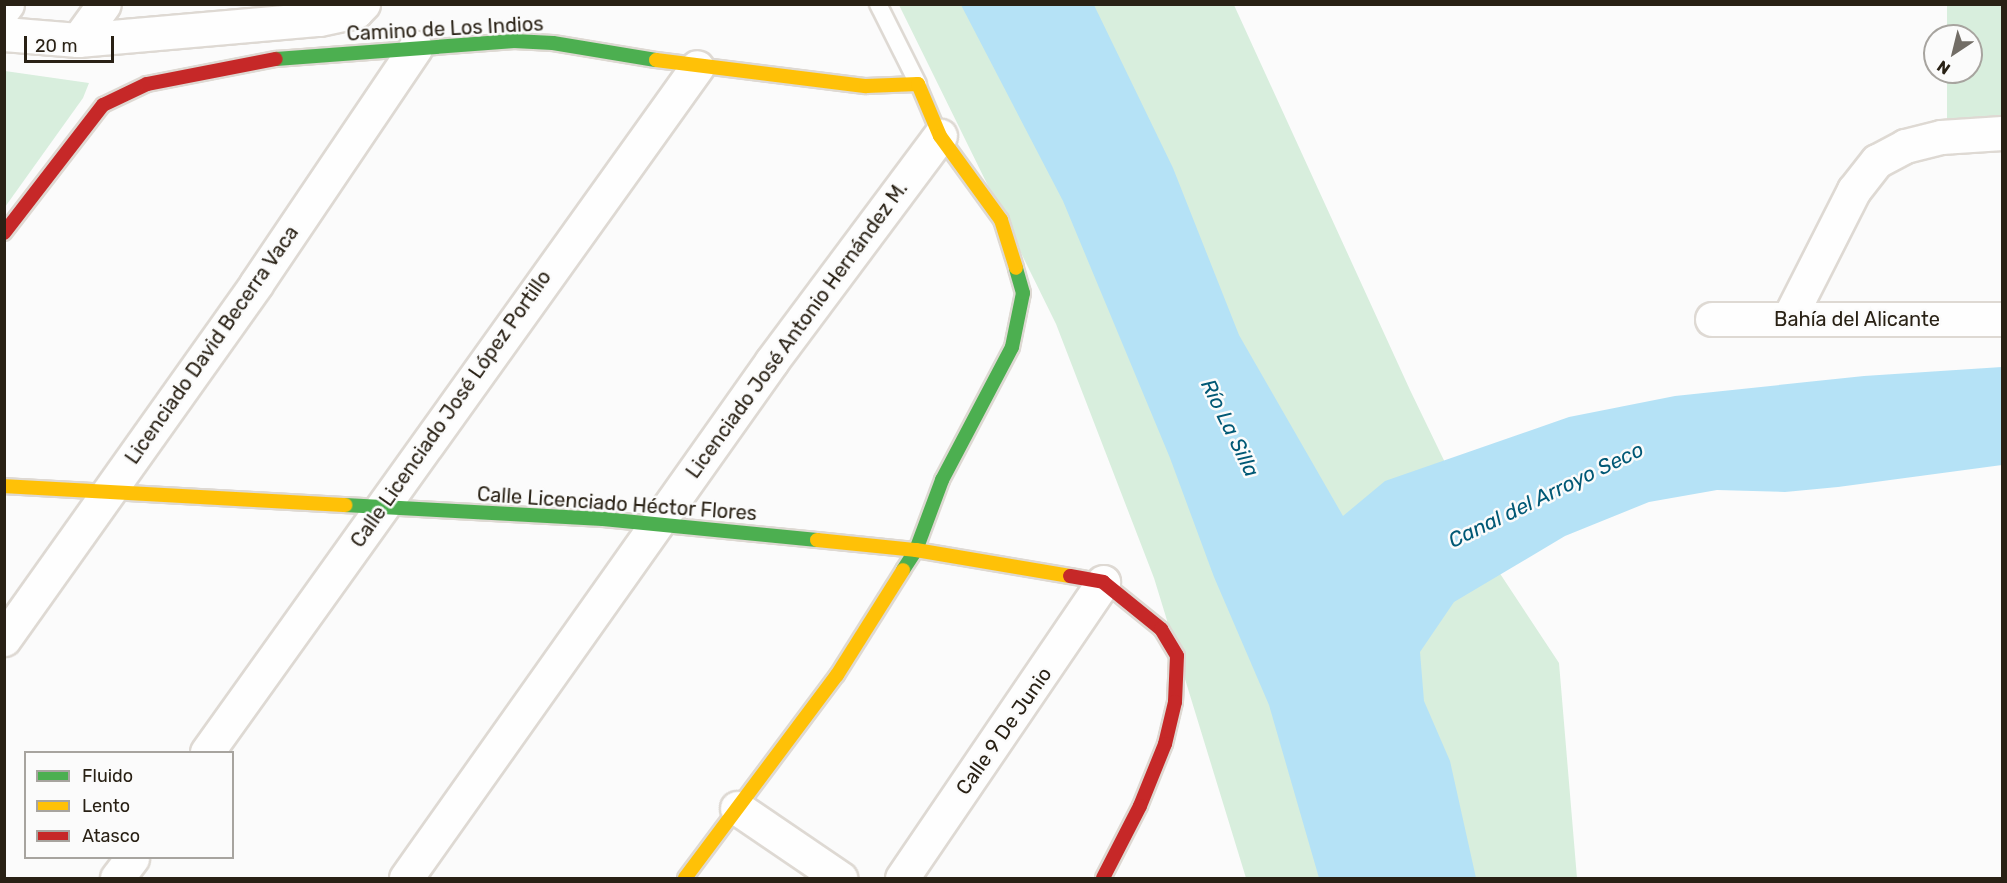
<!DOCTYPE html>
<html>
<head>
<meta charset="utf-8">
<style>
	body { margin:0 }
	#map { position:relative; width:2007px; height:883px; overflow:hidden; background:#fbfbfb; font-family:Rubik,sans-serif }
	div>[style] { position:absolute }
	.green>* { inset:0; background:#d8eedd }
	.water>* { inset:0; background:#b5e2f6 }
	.roads { filter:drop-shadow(2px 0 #ded9d3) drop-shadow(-2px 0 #ded9d3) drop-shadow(0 2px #ded9d3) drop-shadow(0 -2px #ded9d3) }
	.lane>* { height:16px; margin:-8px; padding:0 8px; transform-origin:8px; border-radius:8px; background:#fefefe }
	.street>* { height:33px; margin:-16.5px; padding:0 16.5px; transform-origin:16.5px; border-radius:16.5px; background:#fefefe }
	.fast>* { height:14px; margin:-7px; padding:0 7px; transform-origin:7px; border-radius:7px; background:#4caf50 }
	.slow>* { height:14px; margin:-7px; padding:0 7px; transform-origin:7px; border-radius:7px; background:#ffc107 }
	.jam>* { height:14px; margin:-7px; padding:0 7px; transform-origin:7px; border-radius:7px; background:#c62828 }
	span { translate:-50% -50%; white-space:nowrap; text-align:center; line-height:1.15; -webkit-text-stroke:5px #fbfbfb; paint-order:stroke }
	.street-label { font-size:20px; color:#292115 }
	.water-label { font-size:21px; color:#005875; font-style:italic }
	.frame { position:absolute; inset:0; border:6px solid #292115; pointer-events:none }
	.legend { position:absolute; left:24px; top:751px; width:210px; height:108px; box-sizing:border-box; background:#fbfbfb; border:2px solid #a7a49f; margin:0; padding:8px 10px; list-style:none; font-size:18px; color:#292115 }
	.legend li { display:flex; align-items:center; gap:12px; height:30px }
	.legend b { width:30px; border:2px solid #a7a49f }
	.north { position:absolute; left:1923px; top:24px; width:60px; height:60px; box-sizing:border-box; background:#fbfbfb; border:2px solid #a7a49f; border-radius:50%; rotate:215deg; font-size:16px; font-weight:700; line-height:24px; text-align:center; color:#292115 }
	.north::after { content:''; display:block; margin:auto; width:21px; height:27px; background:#726d66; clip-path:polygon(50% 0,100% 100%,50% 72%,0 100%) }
	.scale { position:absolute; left:24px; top:36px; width:90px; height:27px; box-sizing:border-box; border:3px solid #292115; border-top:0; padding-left:8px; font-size:18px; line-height:21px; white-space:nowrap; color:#292115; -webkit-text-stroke:4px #fbfbfb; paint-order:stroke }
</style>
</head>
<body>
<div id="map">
	<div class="green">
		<i style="clip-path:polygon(899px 5px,1234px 5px,1410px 390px,1495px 566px,1559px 663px,1577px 878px,1246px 878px,1154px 578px,1056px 324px)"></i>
		<i style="clip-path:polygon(1947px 5px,2002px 5px,2002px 116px,1947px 120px,1947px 72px,1971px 72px,1971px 36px,1947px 36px)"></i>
		<i style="clip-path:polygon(5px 71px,89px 83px,83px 98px,5px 207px)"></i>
	</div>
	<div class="water">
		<i style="clip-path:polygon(961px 5px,1094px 5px,1173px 168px,1239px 335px,1343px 516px,1385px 481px,1569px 417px,1675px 396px,1864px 376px,2002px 367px,2002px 465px,1838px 487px,1785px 492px,1717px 490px,1649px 502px,1565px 536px,1454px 602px,1420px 652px,1424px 701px,1450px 761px,1476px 878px,1319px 878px,1269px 705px,1214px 577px,1170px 458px,1063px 201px)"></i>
	</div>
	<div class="roads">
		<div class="lane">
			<i style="left:878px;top:4px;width:89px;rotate:63.4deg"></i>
		</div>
		<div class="street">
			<i style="left:4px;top:8px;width:5px;rotate:-53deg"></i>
			<i style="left:4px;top:34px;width:74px;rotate:4.6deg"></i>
			<i style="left:78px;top:40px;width:242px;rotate:-5deg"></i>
			<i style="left:319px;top:19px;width:38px;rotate:-12deg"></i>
			<i style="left:356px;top:11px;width:10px;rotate:-45deg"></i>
			<i style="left:78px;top:40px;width:44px;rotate:-54.2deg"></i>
			<i style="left:1789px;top:318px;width:144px;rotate:-63.1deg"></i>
			<i style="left:1854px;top:190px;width:37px;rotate:-52deg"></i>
			<i style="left:1877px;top:161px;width:32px;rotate:-28deg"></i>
			<i style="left:1905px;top:146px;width:37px;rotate:-14deg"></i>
			<i style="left:1941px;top:137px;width:61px;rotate:-3.8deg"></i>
			<i style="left:1712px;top:319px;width:290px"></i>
			<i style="left:4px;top:639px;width:435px;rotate:-54.6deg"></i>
			<i style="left:256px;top:284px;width:285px;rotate:-56deg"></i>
			<i style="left:207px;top:752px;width:842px;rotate:-54.42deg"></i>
			<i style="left:737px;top:808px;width:125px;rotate:34.2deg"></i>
			<i style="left:117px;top:878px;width:25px;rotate:-53deg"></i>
			<i style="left:406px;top:878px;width:633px;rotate:-54.7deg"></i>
			<i style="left:772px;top:361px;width:281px;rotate:-53.3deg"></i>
			<i style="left:902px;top:878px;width:358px;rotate:-55.8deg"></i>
		</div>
		<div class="fast">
			<i style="left:276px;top:59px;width:239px;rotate:-4.3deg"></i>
			<i style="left:514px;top:41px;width:39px;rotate:3deg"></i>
			<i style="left:553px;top:43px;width:104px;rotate:9.4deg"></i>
			<i style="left:345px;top:505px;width:258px;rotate:3.1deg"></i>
			<i style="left:603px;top:519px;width:215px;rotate:5.6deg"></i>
			<i style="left:903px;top:570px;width:24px;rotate:-57deg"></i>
			<i style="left:916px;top:550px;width:75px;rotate:-69.6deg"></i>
			<i style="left:942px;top:480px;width:150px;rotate:-62.2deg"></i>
			<i style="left:1012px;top:347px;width:55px;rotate:-78.5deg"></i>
			<i style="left:1023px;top:293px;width:26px;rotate:-106deg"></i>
		</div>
		<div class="slow">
			<i style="left:656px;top:60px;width:212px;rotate:7.1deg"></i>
			<i style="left:866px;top:86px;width:52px;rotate:-2.2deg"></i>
			<i style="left:918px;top:84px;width:56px;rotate:67.1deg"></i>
			<i style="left:940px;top:136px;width:104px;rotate:54deg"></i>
			<i style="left:1001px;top:220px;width:50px;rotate:72.6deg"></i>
			<i style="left:4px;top:486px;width:342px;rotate:3.2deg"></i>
			<i style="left:817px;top:540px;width:100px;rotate:5.8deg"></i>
			<i style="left:916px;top:550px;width:156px;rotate:9.6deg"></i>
			<i style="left:685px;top:878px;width:254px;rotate:-53.2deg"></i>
			<i style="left:837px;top:675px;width:124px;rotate:-57.8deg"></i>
		</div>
		<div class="jam">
			<i style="left:4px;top:233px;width:162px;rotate:-52.3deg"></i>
			<i style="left:103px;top:105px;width:49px;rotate:-25.5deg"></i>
			<i style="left:147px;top:84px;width:131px;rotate:-11deg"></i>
			<i style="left:1070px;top:576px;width:34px;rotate:10deg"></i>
			<i style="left:1103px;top:582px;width:75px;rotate:39deg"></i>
			<i style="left:1161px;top:629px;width:31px;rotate:59deg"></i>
			<i style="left:1177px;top:656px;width:46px;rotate:92.5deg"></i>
			<i style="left:1175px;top:702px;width:43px;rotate:103.4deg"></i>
			<i style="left:1165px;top:744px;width:67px;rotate:112deg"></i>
			<i style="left:1140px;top:806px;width:81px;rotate:117.2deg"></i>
		</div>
	</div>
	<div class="street-label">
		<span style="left:445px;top:29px;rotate:-3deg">Camino de Los Indios</span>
		<span style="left:1857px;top:319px">Bahía del Alicante</span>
		<span style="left:797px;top:330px;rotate:-54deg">Licenciado José Antonio Hernández M.</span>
		<span style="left:212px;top:345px;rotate:-55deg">Licenciado David Becerra Vaca</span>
		<span style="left:451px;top:409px;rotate:-55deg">Calle Licenciado José López Portillo</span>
		<span style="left:617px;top:504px;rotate:4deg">Calle Licenciado Héctor Flores</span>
		<span style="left:1004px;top:731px;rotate:-55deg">Calle 9 De Junio</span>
	</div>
	<div class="water-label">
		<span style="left:1230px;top:428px;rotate:64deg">Río La Silla</span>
		<span style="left:1546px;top:495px;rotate:-26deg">Canal del Arroyo Seco</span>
	</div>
	<div class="frame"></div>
	<ul class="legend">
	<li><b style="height:8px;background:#4caf50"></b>Fluido</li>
	<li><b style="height:8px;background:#ffc107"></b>Lento</li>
	<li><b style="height:8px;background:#c62828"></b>Atasco</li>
	</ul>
	<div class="north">N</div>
	<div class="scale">20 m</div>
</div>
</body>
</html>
